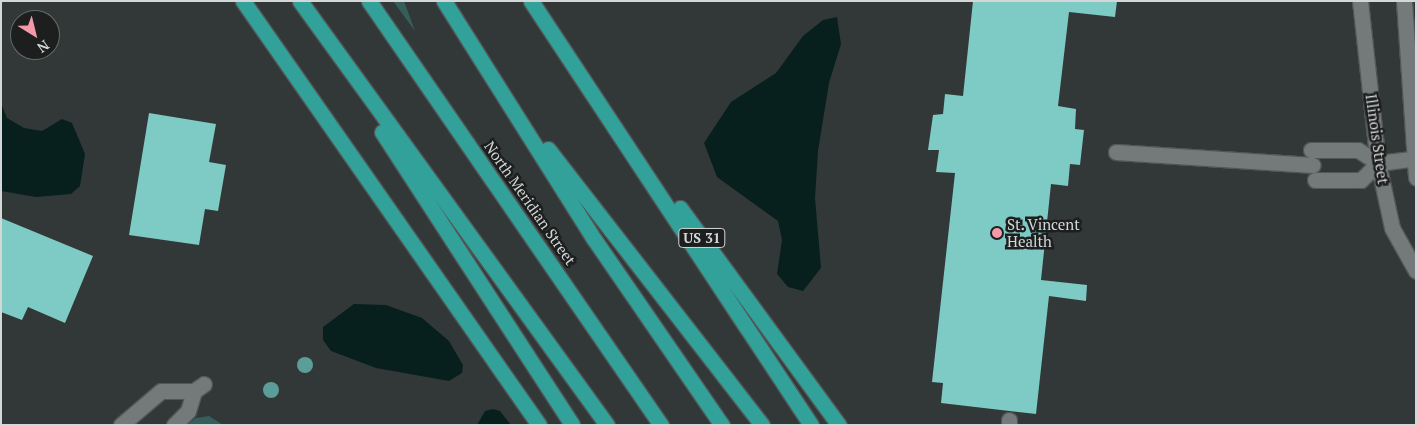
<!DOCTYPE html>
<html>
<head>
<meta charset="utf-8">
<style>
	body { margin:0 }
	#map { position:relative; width:1417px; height:426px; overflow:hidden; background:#323837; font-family:"PT Serif",serif }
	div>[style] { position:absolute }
	.green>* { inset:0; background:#365f5c }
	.water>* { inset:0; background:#07201e }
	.building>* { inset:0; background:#7ecac4 }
	.roads { filter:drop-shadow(1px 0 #525656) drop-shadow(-1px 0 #525656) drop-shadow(0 1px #525656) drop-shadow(0 -1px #525656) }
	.minor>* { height:15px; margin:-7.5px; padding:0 7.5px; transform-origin:7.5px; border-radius:7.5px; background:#737a79 }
	.highway>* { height:15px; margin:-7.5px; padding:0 7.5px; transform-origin:7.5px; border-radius:7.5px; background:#31a19a }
	.trees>* { width:16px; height:16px; margin:-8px; border-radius:50%; background:#5b9d98 }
	.dots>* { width:14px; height:14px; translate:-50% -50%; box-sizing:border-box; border:2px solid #1c1f1e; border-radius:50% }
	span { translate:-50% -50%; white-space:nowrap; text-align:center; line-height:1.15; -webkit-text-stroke:5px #1c1f1e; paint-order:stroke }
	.shield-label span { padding:1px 4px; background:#1c1f1e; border:1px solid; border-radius:4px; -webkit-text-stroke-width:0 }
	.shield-label { font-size:14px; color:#d3d7d7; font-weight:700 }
	.street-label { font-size:15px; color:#d3d7d7 }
	.poi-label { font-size:15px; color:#d3d7d7 }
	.left { translate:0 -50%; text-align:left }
	.frame { position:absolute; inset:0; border:2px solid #d3d7d7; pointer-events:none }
	.north { position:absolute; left:10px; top:10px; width:50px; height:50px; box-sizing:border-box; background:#1c1f1e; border:1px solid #656968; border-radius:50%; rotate:144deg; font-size:14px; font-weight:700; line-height:20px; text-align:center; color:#d3d7d7 }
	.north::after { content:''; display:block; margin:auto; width:18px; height:22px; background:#f39aa9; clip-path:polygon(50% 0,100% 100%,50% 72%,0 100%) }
</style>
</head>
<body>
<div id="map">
	<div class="green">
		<i style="clip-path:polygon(393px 1px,404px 1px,415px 31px)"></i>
		<i style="clip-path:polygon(209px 416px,223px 425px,187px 425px,196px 418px)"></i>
	</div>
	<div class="water">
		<i style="clip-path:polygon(837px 17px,841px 44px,829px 83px,818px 151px,815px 198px,821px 268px,803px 291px,788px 287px,777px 274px,782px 240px,778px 221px,717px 177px,704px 143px,731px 102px,776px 73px,803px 36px,823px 20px)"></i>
		<i style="clip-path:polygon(1px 103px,7px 118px,24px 128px,42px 131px,62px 119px,72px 123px,85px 154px,80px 186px,71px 194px,36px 197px,1px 191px)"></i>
		<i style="clip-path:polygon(354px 304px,386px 305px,422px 318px,449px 341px,463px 365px,462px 373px,449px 381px,376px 368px,331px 351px,323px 340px,323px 327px)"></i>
		<i style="clip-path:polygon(493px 409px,500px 411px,511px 425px,477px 425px,485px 411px)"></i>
	</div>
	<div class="building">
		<i style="clip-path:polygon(973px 1px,1117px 1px,1115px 17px,1069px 12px,1058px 106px,1076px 109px,1075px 129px,1084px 130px,1080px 165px,1070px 164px,1068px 186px,1051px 184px,1041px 280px,1087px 285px,1086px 301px,1049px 296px,1036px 414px,941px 403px,943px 383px,932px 382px,955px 173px,936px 172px,939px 150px,928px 150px,933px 115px,943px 114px,945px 94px,963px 96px)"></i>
		<i style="clip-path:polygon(149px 113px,216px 124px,209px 162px,226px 165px,218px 211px,205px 209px,199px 245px,129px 235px)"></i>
		<i style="clip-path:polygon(1px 218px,93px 256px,65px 323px,28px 307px,22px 320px,1px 312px)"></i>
	</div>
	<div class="roads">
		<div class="minor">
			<i style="left:1360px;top:1px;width:163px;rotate:83.7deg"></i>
			<i style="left:1378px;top:163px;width:66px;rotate:77.8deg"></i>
			<i style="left:1392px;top:228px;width:49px;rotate:60.8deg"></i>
			<i style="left:1404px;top:1px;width:177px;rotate:86.1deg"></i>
			<i style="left:1311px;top:150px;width:47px"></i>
			<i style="left:1358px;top:150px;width:24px;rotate:33deg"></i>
			<i style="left:1116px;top:152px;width:197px;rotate:3.8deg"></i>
			<i style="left:1315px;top:180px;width:46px"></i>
			<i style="left:1361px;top:180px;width:24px;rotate:-45deg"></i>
			<i style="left:1378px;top:163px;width:34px;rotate:-7deg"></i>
			<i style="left:121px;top:425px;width:52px;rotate:-40.4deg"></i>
			<i style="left:161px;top:391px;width:33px"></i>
			<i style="left:194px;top:391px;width:12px;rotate:-35deg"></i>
			<i style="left:174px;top:425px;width:20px;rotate:-45deg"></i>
			<i style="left:188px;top:411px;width:21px;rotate:-73deg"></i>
			<i style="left:1009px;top:425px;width:5px;rotate:-90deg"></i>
		</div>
		<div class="highway">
			<i style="left:243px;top:1px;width:517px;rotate:55.08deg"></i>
			<i style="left:300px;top:1px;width:523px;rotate:54.09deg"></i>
			<i style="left:369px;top:1px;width:515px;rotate:55.45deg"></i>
			<i style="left:444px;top:1px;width:281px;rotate:57.8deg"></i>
			<i style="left:594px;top:239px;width:226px;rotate:55.5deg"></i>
			<i style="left:531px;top:1px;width:508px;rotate:56.56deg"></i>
			<i style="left:382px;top:132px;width:349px;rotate:57deg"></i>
			<i style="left:548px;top:149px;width:349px;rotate:52.2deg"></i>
			<i style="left:680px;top:208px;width:269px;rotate:53.8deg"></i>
		</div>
	</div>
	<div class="trees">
		<i style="left:305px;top:365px"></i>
		<i style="left:271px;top:390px"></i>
	</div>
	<div class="dots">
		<i style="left:997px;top:233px;background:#f39aa9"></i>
	</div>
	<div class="shield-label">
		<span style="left:702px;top:238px">US 31</span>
	</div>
	<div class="street-label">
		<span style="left:1377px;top:139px;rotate:82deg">Illinois Street</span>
		<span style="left:530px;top:203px;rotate:55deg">North Meridian Street</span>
	</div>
	<div class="poi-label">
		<span class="left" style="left:1007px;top:233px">St. Vincent<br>Health</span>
	</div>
	<div class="frame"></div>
	<div class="north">N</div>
</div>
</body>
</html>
